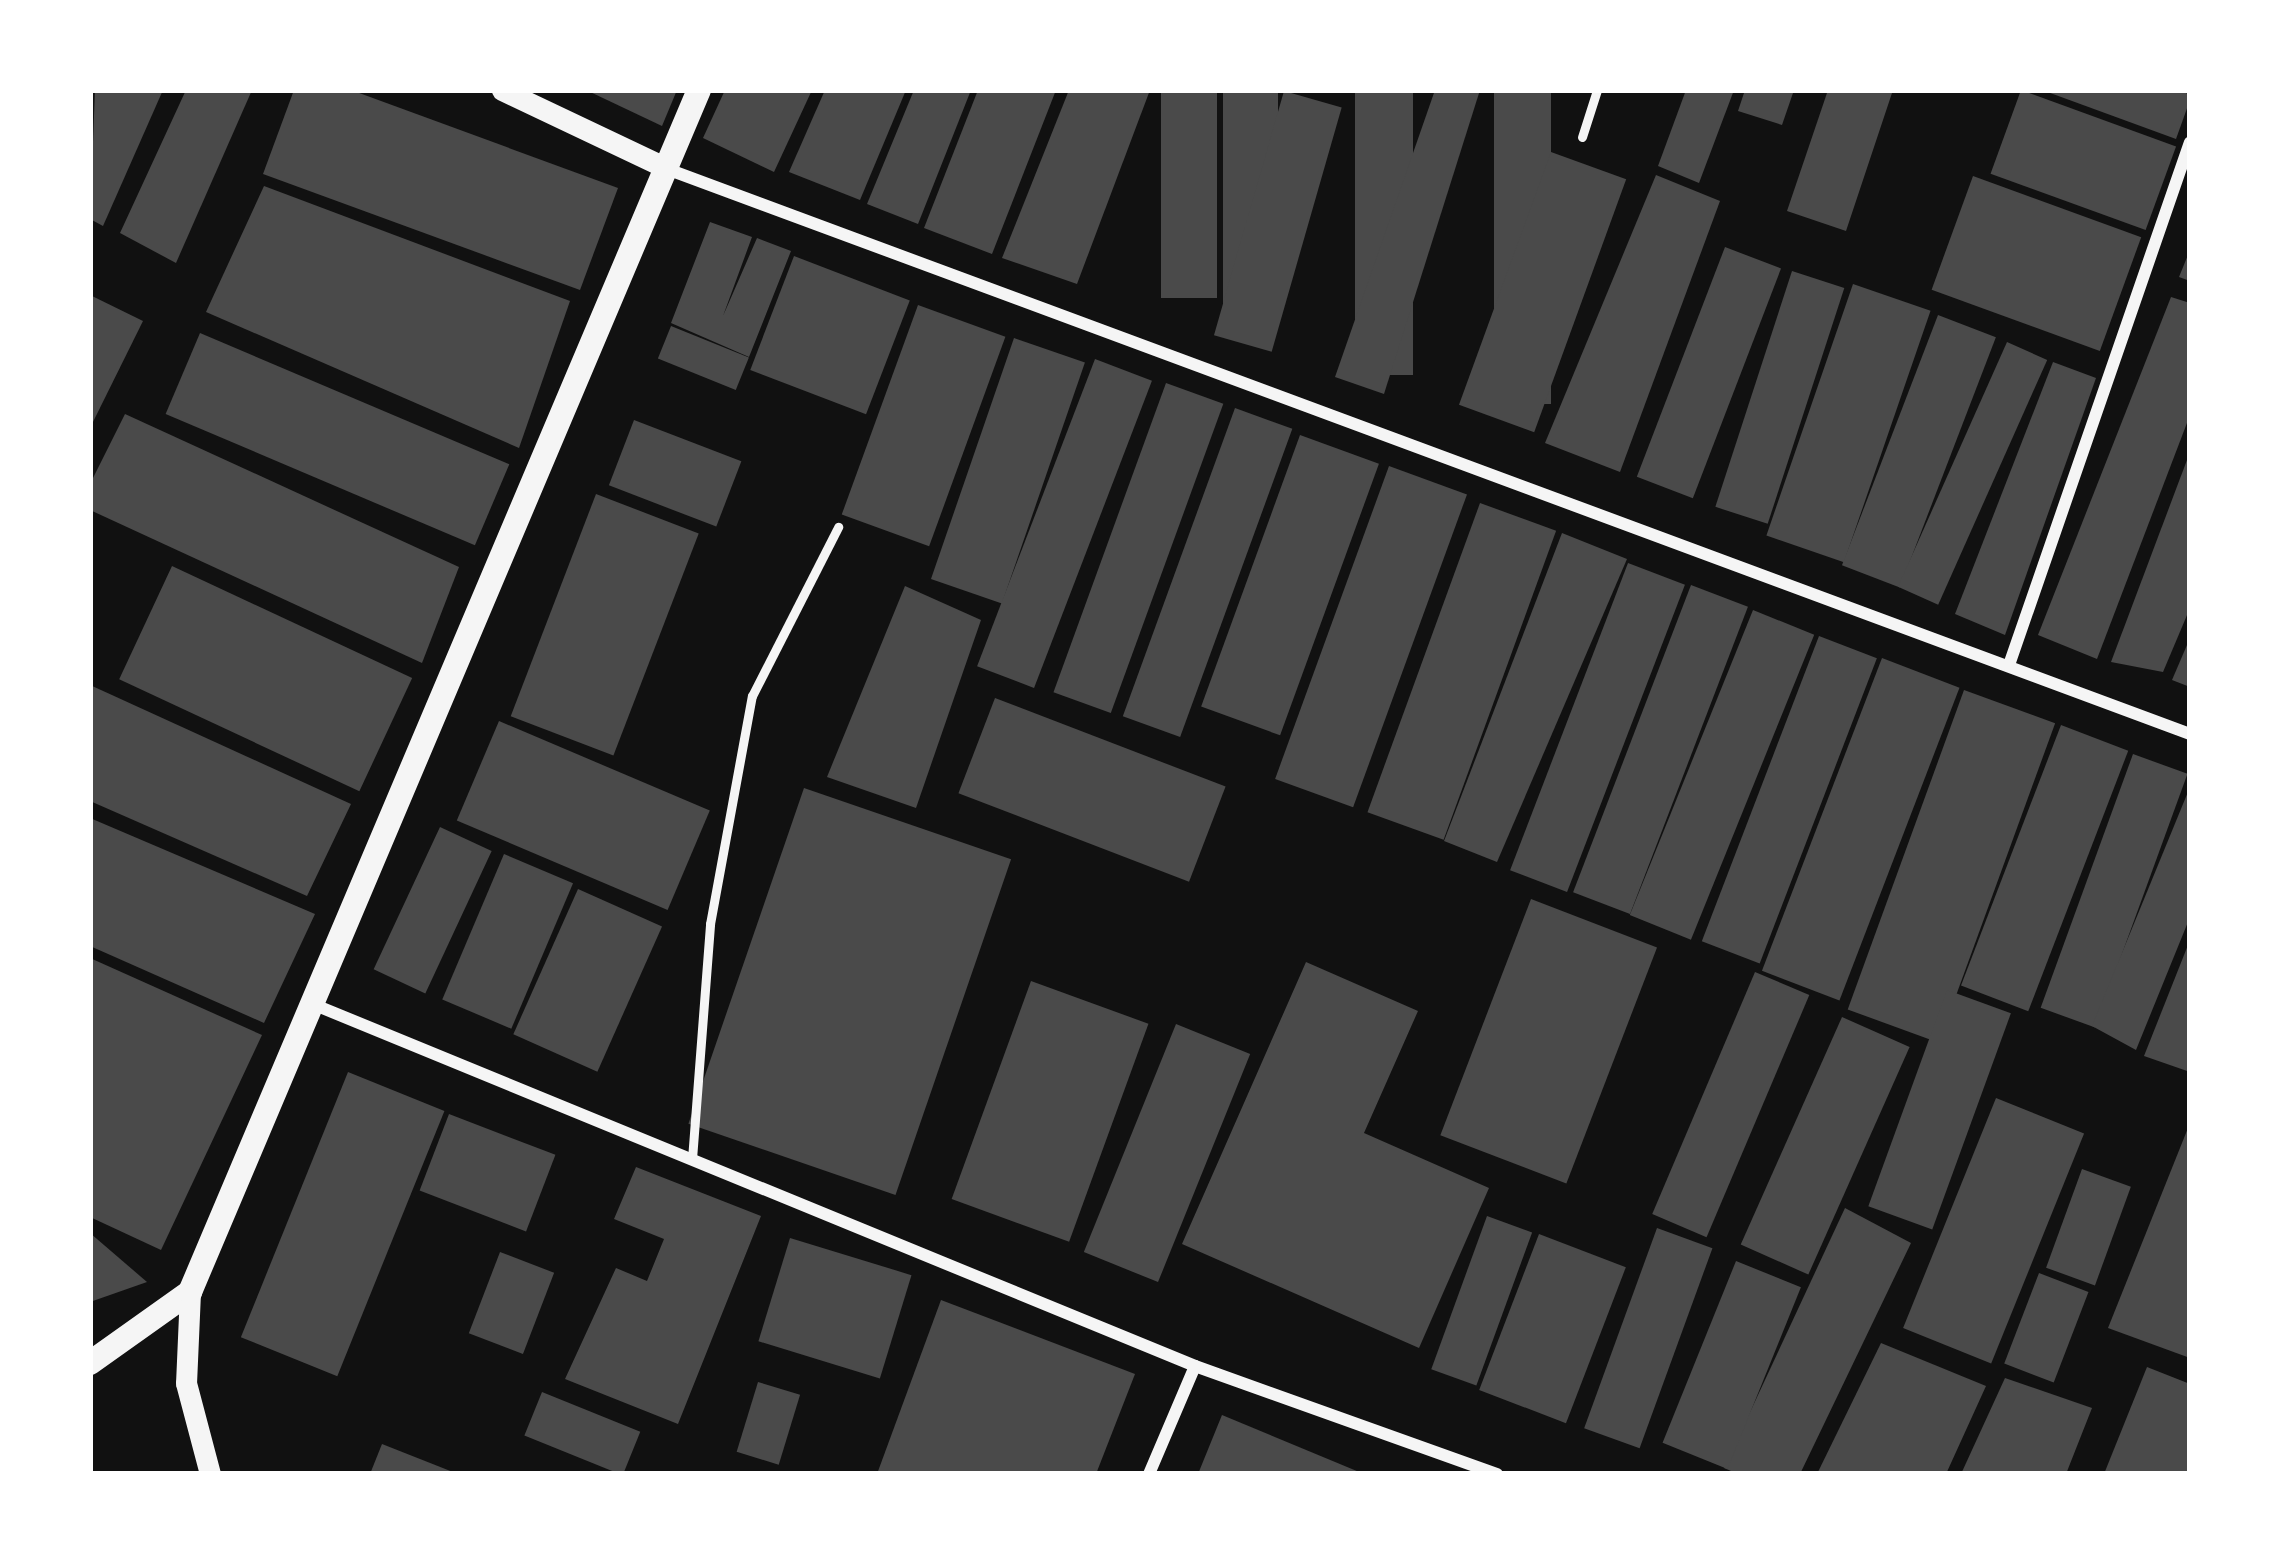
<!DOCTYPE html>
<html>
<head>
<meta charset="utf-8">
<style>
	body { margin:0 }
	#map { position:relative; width:2280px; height:1564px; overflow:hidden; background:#111; font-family:"Golos Text",sans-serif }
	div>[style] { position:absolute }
	.building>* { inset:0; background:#4a4a4a; transform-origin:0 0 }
	.service>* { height:9px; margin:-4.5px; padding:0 4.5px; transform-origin:4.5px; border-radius:4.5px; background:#f5f5f5 }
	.minor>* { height:12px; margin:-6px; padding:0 6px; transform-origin:6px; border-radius:6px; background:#f5f5f5 }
	.tertiary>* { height:21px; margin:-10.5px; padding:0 10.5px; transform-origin:10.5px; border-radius:10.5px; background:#f5f5f5 }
	.secondary>* { height:24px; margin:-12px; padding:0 12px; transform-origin:12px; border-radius:12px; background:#f5f5f5 }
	span { translate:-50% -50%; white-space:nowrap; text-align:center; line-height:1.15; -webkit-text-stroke:9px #fff; paint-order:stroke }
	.frame { position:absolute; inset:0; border:93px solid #fff; pointer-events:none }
</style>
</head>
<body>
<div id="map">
	<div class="building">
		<i style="clip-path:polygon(95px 90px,163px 90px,103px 226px,90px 219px)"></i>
		<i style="clip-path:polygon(186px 90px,252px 90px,176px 263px,120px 233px)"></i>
		<i style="clip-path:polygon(294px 90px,351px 90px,618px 188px,580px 290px,263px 174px)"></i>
		<i style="clip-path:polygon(586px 90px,677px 90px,662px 126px)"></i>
		<i style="clip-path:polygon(725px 90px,812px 90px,774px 172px,703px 138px)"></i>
		<i style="clip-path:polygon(825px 90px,906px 90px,860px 200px,789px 172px)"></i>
		<i style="clip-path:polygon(914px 90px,971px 90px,918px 224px,867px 204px)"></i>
		<i style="clip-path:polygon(978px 90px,1056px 90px,992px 254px,924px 228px)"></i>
		<i style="clip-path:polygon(1069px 90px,1150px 90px,1077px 284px,1002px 258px)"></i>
		<i style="left:1161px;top:90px;width:56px;height:208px"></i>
		<i style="left:1223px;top:90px;width:55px;height:232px"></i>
		<i style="left:1355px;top:90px;width:58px;height:285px"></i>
		<i style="clip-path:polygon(1435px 90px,1480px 90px,1384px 394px,1335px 377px)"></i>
		<i style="left:1494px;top:90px;width:57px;height:314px"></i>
		<i style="clip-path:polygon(1686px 90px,1734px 90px,1699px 183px,1658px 166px)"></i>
		<i style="clip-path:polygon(1745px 90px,1794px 90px,1782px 125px,1738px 111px)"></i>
		<i style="clip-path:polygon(1828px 90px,1893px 90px,1846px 231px,1787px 211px)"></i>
		<i style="left:2021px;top:90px;width:165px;height:89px;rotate:20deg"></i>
		<i style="clip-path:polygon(2042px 90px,2185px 90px,2190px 100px,2176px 139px)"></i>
		<i style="left:1284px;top:91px;width:60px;height:254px;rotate:16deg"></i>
		<i style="left:1551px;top:152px;width:80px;height:269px;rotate:20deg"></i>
		<i style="clip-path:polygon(1656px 175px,1720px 201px,1620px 472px,1545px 443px)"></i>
		<i style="left:1973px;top:176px;width:179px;height:121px;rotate:20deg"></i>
		<i style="clip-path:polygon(264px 186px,570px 301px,519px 448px,206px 312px)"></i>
		<i style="clip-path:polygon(710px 222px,752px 237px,723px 316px,757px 238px,791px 251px,749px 357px,671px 323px)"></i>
		<i style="left:1725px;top:247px;width:60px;height:246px;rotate:21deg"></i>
		<i style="clip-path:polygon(2190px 250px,2190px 281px,2179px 277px)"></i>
		<i style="left:794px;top:256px;width:124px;height:122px;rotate:21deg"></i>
		<i style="left:1792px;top:271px;width:55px;height:248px;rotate:18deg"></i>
		<i style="left:1853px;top:284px;width:82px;height:266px;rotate:19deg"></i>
		<i style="clip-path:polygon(90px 295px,143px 321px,90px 428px)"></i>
		<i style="clip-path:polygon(2171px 297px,2190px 303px,2190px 415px,2097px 659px,2038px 635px)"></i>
		<i style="left:918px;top:305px;width:93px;height:223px;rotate:20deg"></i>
		<i style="left:1938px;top:315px;width:62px;height:268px;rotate:21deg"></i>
		<i style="left:671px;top:326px;width:84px;height:35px;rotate:22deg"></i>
		<i style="left:200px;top:333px;width:336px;height:88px;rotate:23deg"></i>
		<i style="left:1014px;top:338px;width:75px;height:255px;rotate:19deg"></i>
		<i style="left:2007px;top:342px;width:44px;height:268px;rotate:24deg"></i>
		<i style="left:1095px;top:359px;width:61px;height:329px;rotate:21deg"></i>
		<i style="clip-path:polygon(2053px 362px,2096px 378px,2005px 635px,1955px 614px)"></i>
		<i style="left:1166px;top:383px;width:61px;height:329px;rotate:20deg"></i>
		<i style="left:1235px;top:408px;width:61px;height:328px;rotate:20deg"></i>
		<i style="clip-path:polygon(125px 414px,459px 567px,422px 663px,90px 510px,90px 484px)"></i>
		<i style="left:634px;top:420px;width:115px;height:70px;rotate:21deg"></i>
		<i style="left:1300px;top:435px;width:84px;height:289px;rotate:20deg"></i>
		<i style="clip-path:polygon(2190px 452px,2190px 608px,2163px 672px,2111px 662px)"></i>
		<i style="left:1389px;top:466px;width:83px;height:333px;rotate:20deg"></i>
		<i style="left:596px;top:494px;width:110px;height:238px;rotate:21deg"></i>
		<i style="left:1480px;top:503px;width:81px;height:329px;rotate:20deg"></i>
		<i style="clip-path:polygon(1562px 533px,1627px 559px,1497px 862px,1444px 841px)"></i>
		<i style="left:1628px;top:563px;width:61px;height:329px;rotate:21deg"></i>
		<i style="left:172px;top:566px;width:265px;height:125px;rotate:25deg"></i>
		<i style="left:1691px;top:585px;width:61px;height:329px;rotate:21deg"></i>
		<i style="clip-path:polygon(905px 586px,981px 620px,916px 808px,827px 777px)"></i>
		<i style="left:1753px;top:610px;width:66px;height:329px;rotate:22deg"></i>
		<i style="left:1819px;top:636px;width:62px;height:327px;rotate:21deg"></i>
		<i style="clip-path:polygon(2190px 638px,2190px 687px,2172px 680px)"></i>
		<i style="left:1882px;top:658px;width:83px;height:335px;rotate:21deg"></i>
		<i style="clip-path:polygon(90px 685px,351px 804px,307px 896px,90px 801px)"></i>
		<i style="left:1964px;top:690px;width:97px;height:340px;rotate:20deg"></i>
		<i style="left:995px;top:698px;width:247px;height:102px;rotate:21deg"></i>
		<i style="left:499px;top:721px;width:229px;height:108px;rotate:23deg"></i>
		<i style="left:2061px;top:725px;width:72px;height:279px;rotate:21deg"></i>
		<i style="left:2133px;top:754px;width:58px;height:270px;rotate:20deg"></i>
		<i style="clip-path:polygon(2190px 787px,2190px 917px,2136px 1050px,2092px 1026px)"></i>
		<i style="left:804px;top:788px;width:219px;height:355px;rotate:19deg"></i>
		<i style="clip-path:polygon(90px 818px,315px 914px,264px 1023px,90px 946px)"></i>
		<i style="left:440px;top:827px;width:57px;height:157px;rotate:25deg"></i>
		<i style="left:504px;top:854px;width:75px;height:158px;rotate:23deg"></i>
		<i style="left:578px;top:889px;width:92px;height:159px;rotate:24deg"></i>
		<i style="left:1531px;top:899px;width:135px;height:253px;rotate:21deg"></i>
		<i style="clip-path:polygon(2190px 940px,2190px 1072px,2144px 1056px)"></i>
		<i style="clip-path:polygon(90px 958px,262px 1035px,161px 1250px,90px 1217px)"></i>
		<i style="clip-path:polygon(1306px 962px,1418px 1011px,1364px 1133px,1489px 1188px,1419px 1348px,1182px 1244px)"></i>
		<i style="left:1755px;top:972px;width:59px;height:263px;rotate:23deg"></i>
		<i style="left:1031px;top:981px;width:125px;height:232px;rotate:20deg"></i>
		<i style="left:1947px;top:990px;width:68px;height:230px;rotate:20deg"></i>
		<i style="left:1842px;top:1017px;width:74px;height:249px;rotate:24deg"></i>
		<i style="left:1176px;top:1024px;width:80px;height:246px;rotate:22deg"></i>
		<i style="left:348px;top:1072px;width:104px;height:286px;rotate:22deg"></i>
		<i style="left:1996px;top:1098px;width:95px;height:248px;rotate:22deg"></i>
		<i style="left:449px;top:1114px;width:114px;height:82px;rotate:21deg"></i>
		<i style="clip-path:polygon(2190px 1123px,2190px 1358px,2108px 1328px)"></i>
		<i style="clip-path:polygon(636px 1167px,761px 1216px,678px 1424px,565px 1379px,616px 1268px,647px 1281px,664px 1239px,614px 1219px)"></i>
		<i style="left:2082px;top:1169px;width:52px;height:105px;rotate:20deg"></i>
		<i style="clip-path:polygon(1845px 1208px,1911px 1243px,1800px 1474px,1738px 1474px,1724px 1468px)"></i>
		<i style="left:1487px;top:1216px;width:48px;height:163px;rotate:20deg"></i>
		<i style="left:1657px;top:1228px;width:59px;height:213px;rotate:20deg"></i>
		<i style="clip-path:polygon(90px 1233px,147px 1282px,90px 1302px)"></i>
		<i style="left:1539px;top:1234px;width:93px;height:167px;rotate:21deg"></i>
		<i style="left:790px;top:1238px;width:127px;height:108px;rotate:17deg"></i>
		<i style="left:500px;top:1252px;width:58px;height:87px;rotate:21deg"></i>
		<i style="left:1736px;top:1261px;width:70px;height:196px;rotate:22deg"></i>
		<i style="left:2039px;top:1273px;width:53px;height:97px;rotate:21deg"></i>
		<i style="clip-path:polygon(941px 1300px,1135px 1374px,1096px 1474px,877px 1474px)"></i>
		<i style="clip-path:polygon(1881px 1343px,1986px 1386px,1946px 1474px,1817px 1474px)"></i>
		<i style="clip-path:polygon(2147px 1367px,2190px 1384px,2190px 1474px,2104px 1474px)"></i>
		<i style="clip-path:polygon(2005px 1378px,2092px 1408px,2066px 1474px,1961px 1474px)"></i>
		<i style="left:758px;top:1382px;width:44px;height:73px;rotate:17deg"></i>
		<i style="left:542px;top:1392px;width:106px;height:47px;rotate:22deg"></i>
		<i style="clip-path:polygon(1222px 1415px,1364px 1474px,1198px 1474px)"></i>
		<i style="clip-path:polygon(382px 1444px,458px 1474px,370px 1474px)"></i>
	</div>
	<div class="service">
		<i style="left:1582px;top:137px;width:49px;rotate:-72.3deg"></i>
		<i style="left:692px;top:1159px;width:236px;rotate:-85.6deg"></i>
		<i style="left:710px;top:924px;width:232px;rotate:-79.6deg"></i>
		<i style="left:752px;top:696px;width:190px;rotate:-63deg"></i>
	</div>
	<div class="minor">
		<i style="left:667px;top:169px;width:1624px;rotate:20.35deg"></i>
		<i style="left:2009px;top:665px;width:553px;rotate:-70.91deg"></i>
		<i style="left:315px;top:1005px;width:951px;rotate:22.3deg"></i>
		<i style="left:1195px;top:1366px;width:321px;rotate:19.7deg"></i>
		<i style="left:1149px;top:1474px;width:117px;rotate:-66.9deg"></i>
	</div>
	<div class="tertiary">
		<i style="left:502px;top:90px;width:179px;rotate:25.4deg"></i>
		<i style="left:190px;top:1292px;width:91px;rotate:92.5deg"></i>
		<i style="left:186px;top:1383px;width:94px;rotate:75.2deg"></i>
	</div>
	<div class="secondary">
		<i style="left:90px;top:1363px;width:123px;rotate:-35.4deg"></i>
		<i style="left:190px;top:1292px;width:1305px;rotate:-67.05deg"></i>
	</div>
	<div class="frame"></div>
</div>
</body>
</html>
